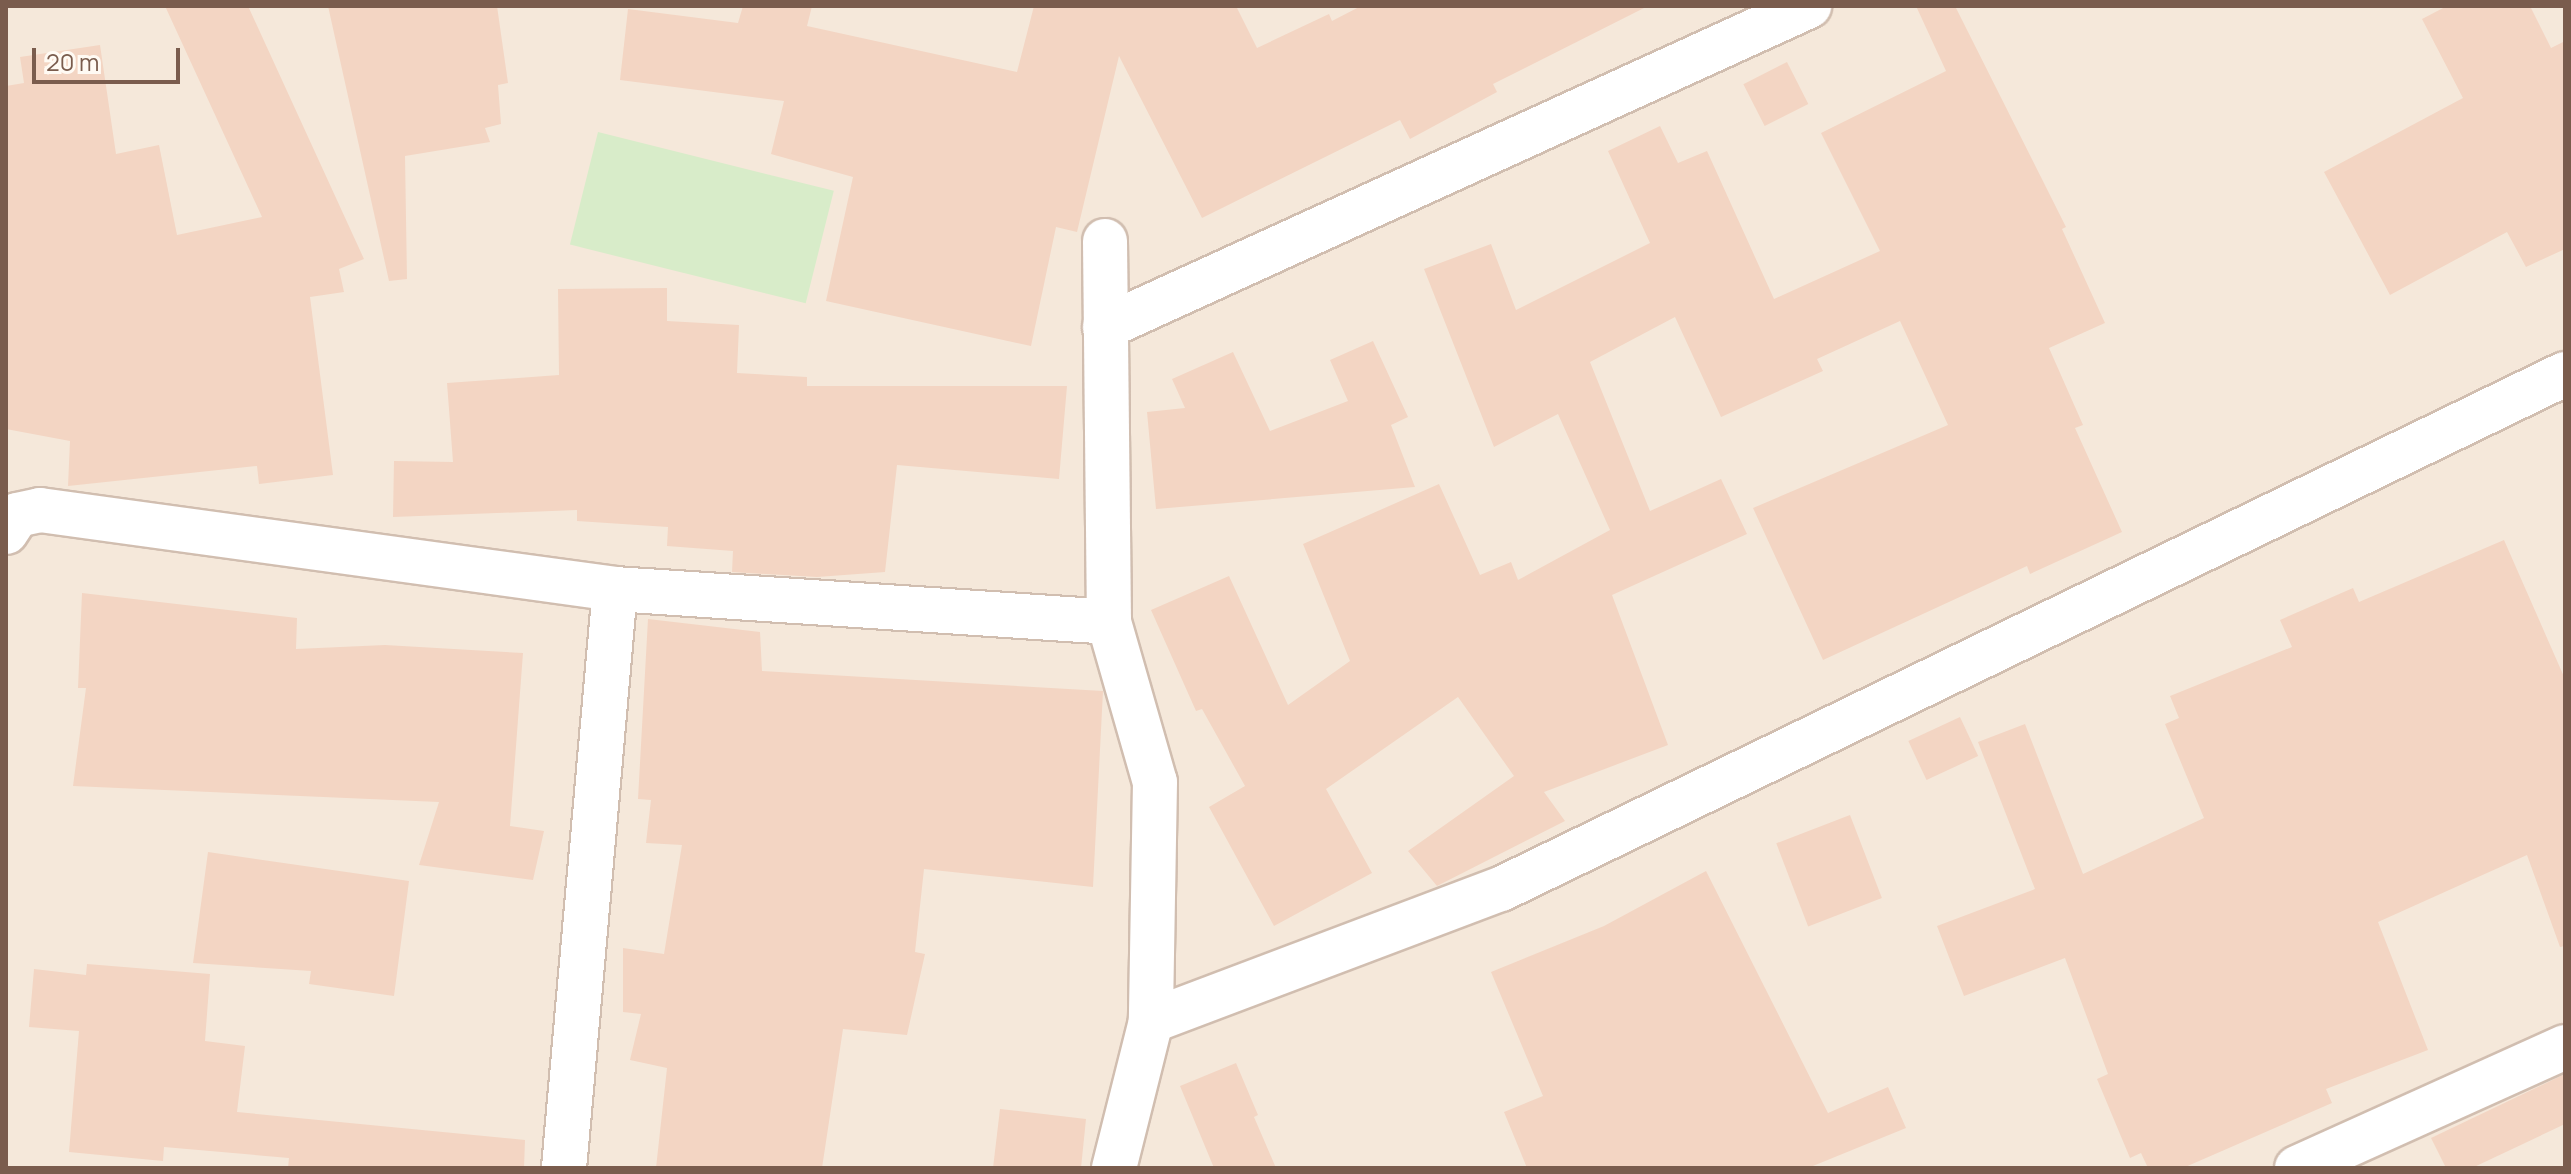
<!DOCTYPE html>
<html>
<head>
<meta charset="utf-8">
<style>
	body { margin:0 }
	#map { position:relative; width:2571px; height:1174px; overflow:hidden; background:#fdf6ec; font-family:Manrope,sans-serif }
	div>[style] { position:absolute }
	.residential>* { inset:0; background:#f5e8da; transform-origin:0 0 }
	.green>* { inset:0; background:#d8ecc9; transform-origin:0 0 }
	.building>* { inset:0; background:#f3d5c3; transform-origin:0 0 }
	.roads { filter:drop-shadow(2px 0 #d1beb0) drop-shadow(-2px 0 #d1beb0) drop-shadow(0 2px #d1beb0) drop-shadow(0 -2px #d1beb0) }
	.minor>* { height:44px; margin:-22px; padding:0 22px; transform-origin:22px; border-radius:22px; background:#fff }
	span { translate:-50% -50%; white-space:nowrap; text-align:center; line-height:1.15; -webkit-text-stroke:7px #fffaf3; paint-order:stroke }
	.frame { position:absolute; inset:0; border:8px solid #7a5c4d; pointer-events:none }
	.scale { position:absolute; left:32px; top:48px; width:148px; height:36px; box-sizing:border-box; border:4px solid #7a5c4d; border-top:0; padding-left:10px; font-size:24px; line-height:28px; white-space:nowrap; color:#7a5c4d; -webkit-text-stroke:6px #fffaf3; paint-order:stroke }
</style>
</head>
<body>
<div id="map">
	<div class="residential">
		<i style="left:6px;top:6px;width:2559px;height:1162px"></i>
	</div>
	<div class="green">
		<i style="left:598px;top:132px;width:243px;height:116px;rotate:14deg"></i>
	</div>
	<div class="building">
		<i style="clip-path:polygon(165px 6px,248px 6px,364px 259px,339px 269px,344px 292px,310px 297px,333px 475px,259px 484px,257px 466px,68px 486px,70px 441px,6px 429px,6px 86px,24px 83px,20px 57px,100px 45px,116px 154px,159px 145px,177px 235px,262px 217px)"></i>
		<i style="clip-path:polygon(328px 6px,497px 6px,508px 83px,498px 85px,501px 124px,485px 128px,490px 142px,405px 156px,407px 279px,389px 281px)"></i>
		<i style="clip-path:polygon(743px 6px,812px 6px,807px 26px,1017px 72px,1034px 6px,1236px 6px,1257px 48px,1329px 14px,1332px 21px,1361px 6px,1648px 6px,1493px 84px,1497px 92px,1410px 139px,1400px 120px,1202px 218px,1119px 56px,1077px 232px,1056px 227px,1031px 346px,826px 301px,853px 177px,771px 154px,784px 101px,620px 80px,628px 9px,738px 23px)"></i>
		<i style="clip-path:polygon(1916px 6px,1955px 6px,2066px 227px,2062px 229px,2105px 323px,2049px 348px,2083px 425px,2075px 428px,2122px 532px,2030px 574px,2027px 566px,1823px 660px,1753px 508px,1948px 425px,1900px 321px,1817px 359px,1823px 371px,1721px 417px,1675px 317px,1590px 362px,1650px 511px,1721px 479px,1747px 534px,1612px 595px,1668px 745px,1544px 792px,1565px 821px,1437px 886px,1408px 851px,1514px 776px,1458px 697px,1326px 789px,1372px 873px,1274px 926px,1209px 807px,1245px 786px,1202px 709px,1196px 711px,1151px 610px,1229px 576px,1288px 705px,1350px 661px,1303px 544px,1439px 484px,1480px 575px,1511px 562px,1518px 580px,1610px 530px,1558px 414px,1494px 447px,1424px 269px,1491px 244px,1516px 310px,1650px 243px,1608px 151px,1660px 126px,1678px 163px,1707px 151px,1774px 299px,1880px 251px,1821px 133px,1946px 71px)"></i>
		<i style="clip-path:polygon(2447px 6px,2530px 6px,2551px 48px,2565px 41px,2565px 249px,2526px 267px,2507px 232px,2390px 295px,2324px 172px,2463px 98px,2422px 19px)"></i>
		<i style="left:1787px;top:62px;width:47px;height:49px;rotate:63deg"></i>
		<i style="clip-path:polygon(667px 288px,667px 321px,739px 325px,737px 373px,807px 377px,807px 386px,1067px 386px,1059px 479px,897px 465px,885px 572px,817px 577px,732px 572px,733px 551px,667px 546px,668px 527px,577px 521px,577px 510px,393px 517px,394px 461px,453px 462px,447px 383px,559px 375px,558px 289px)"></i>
		<i style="clip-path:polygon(1373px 341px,1408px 417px,1391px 425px,1415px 487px,1156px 509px,1147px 412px,1185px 408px,1172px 379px,1233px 352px,1270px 431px,1348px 401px,1330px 360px)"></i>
		<i style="clip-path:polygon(2504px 540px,2565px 679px,2565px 946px,2560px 947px,2527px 855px,2378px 922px,2428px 1050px,2326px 1089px,2332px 1103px,2183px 1168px,2148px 1168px,2141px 1153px,2130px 1158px,2097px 1079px,2108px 1074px,2065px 958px,1964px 996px,1937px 926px,2035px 889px,1978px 742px,2025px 724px,2083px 874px,2204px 818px,2165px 724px,2179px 718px,2170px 696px,2292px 647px,2280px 620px,2353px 588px,2359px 602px)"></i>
		<i style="clip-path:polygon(82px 593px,297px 618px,296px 649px,385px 645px,523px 653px,510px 826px,544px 831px,533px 880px,419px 865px,439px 802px,73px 786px,86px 688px,78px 688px)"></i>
		<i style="clip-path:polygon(648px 619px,760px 632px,762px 671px,1103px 691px,1093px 887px,924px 869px,915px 952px,925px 954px,907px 1035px,843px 1029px,822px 1168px,656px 1168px,667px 1068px,630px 1060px,641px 1014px,623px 1012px,623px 948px,664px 954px,682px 845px,646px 843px,651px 800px,638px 799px)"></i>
		<i style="left:1960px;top:717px;width:43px;height:57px;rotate:65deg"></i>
		<i style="left:1850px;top:815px;width:89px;height:79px;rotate:69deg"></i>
		<i style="clip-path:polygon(208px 852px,409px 881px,394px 996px,309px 984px,311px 971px,193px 963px)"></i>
		<i style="clip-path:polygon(1706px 871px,1828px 1113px,1888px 1087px,1906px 1128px,1808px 1168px,1527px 1168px,1504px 1112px,1543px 1096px,1491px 972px,1604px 926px)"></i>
		<i style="clip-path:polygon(87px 964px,210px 974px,205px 1041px,245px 1046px,237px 1112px,525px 1140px,524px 1168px,288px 1168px,289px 1158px,164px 1147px,163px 1161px,69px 1152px,79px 1031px,29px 1027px,34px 969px,86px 975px)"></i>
		<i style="clip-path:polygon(1236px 1063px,1258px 1115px,1254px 1117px,1276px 1168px,1214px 1168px,1180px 1086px)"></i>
		<i style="clip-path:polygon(2565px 1074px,2565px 1124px,2472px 1168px,2446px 1168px,2431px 1138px)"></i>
		<i style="clip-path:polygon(1000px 1109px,1086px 1119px,1081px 1168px,993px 1168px)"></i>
	</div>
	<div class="roads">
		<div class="minor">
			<i style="left:1105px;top:241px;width:381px;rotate:89.4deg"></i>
			<i style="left:1109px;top:622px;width:166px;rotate:74deg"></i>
			<i style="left:1155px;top:782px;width:239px;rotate:91deg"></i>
			<i style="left:1151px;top:1021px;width:152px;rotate:104.1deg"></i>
			<i style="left:1105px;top:327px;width:774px;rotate:-24.51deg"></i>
			<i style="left:6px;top:532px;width:20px;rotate:-57deg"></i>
			<i style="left:17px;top:515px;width:24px;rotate:-12deg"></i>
			<i style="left:40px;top:510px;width:580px;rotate:7.82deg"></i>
			<i style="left:615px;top:589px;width:495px;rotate:3.8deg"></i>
			<i style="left:1151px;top:1021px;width:374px;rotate:-20.7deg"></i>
			<i style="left:1501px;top:889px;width:1182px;rotate:-25.83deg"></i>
			<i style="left:564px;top:1168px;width:581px;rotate:-84.97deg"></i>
			<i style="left:2297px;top:1168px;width:294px;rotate:-24.3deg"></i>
		</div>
	</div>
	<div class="frame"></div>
	<div class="scale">20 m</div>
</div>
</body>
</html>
